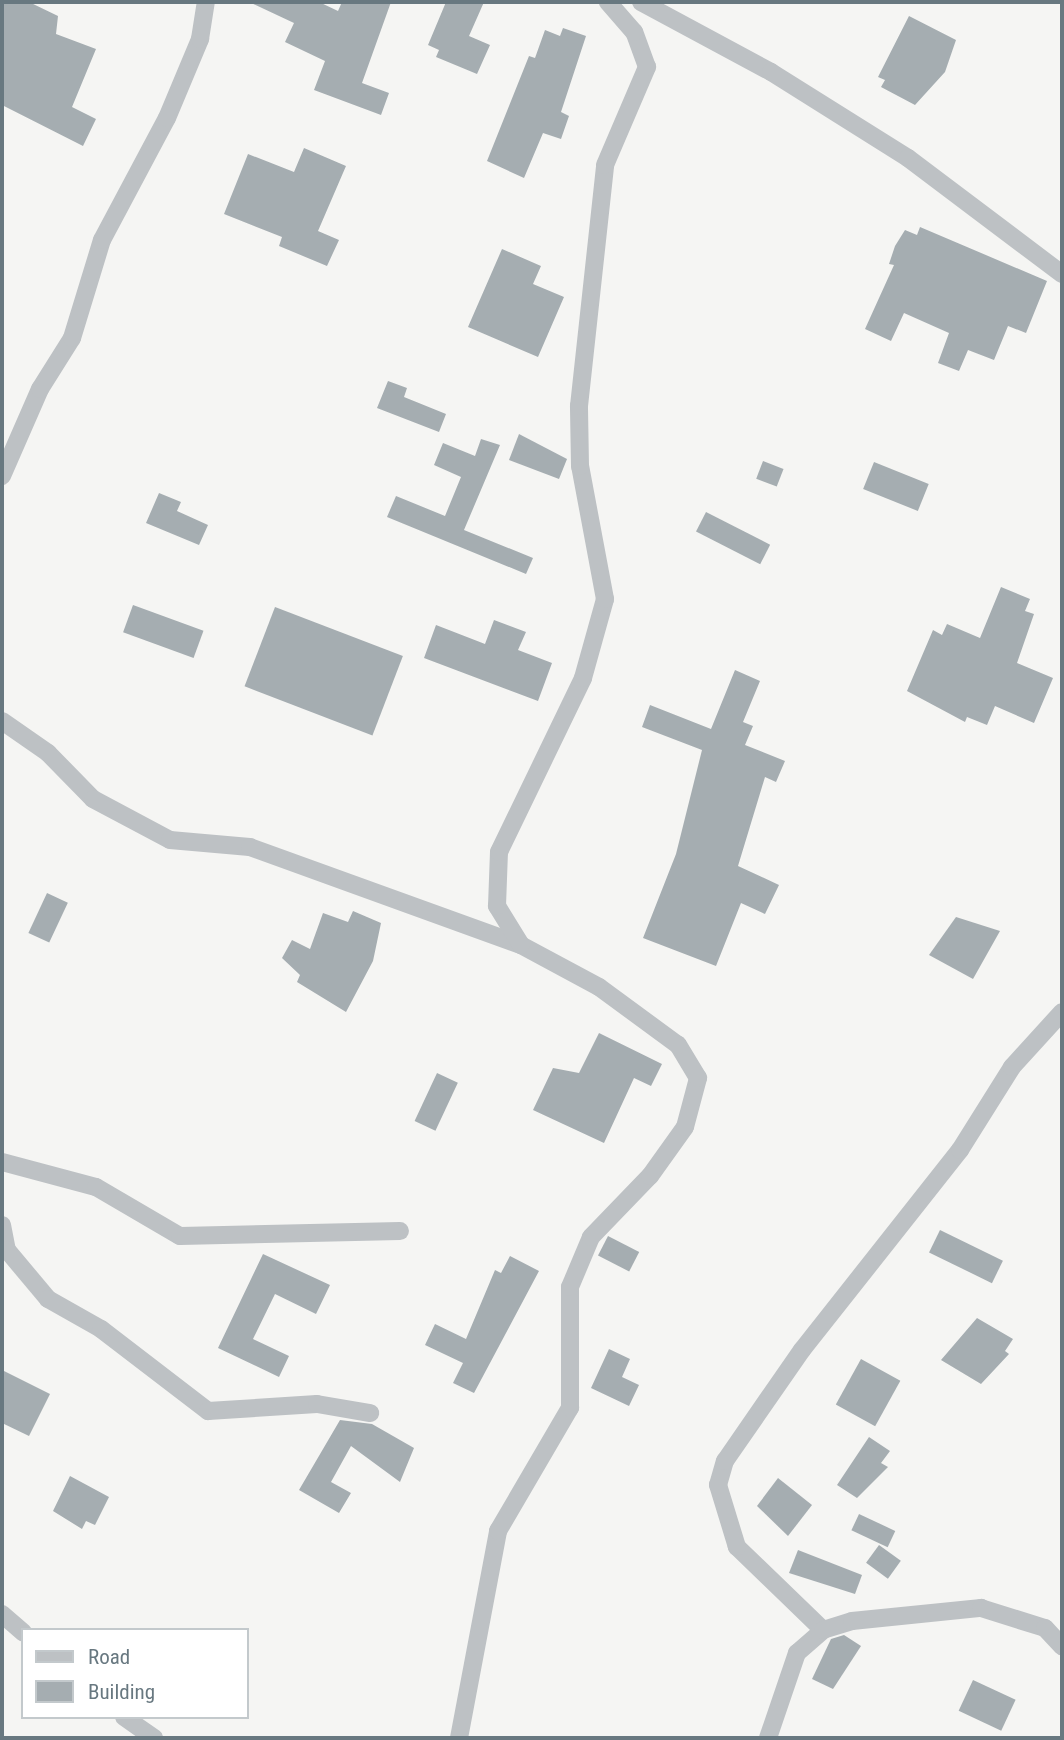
<!DOCTYPE html>
<html>
<head>
<meta charset="utf-8">
<style>
	body { margin:0 }
	#map { position:relative; width:1064px; height:1740px; overflow:hidden; background:#f5f5f3; font-family:"Roboto Condensed",sans-serif }
	div>[style] { position:absolute }
	.building>* { inset:0; background:#a5adb1; transform-origin:0 0 }
	.minor>* { height:18px; margin:-9px; padding:0 9px; transform-origin:9px; border-radius:9px; background:#bdc1c4 }
	span { translate:-50% -50%; white-space:nowrap; text-align:center; line-height:1.15; -webkit-text-stroke:7px #fff; paint-order:stroke }
	.frame { position:absolute; inset:0; border:4px solid #687880; pointer-events:none }
	.legend { position:absolute; left:21px; top:1628px; width:228px; height:91px; box-sizing:border-box; background:#fff; border:2px solid #c3c9cc; margin:0; padding:9px 12px; list-style:none; font-size:21px; color:#687880 }
	.legend li { display:flex; align-items:center; gap:14px; height:35px }
	.legend b { width:35px; border:2px solid #c3c9cc }
</style>
</head>
<body>
<div id="map">
	<div class="building">
		<i style="clip-path:polygon(2px 2px,29px 2px,58px 16px,56px 34px,96px 49px,72px 107px,96px 119px,83px 146px,2px 105px)"></i>
		<i style="clip-path:polygon(249px 2px,319px 2px,338px 11px,342px 2px,391px 2px,362px 83px,389px 93px,381px 115px,314px 90px,325px 61px,285px 42px,294px 23px)"></i>
		<i style="clip-path:polygon(446px 2px,484px 2px,469px 36px,490px 45px,477px 74px,436px 57px,439px 50px,428px 45px)"></i>
		<i style="clip-path:polygon(909px 16px,956px 40px,945px 72px,915px 105px,881px 87px,885px 80px,878px 77px)"></i>
		<i style="clip-path:polygon(563px 28px,586px 36px,561px 112px,569px 116px,561px 139px,543px 133px,524px 178px,487px 161px,529px 56px,535px 58px,545px 30px,560px 36px)"></i>
		<i style="clip-path:polygon(304px 148px,346px 166px,318px 231px,339px 240px,327px 266px,279px 246px,282px 237px,224px 214px,248px 154px,294px 172px)"></i>
		<i style="clip-path:polygon(920px 227px,1047px 281px,1026px 333px,1008px 326px,994px 360px,968px 350px,959px 371px,938px 363px,949px 333px,904px 313px,891px 341px,865px 329px,894px 265px,889px 264px,895px 246px,905px 230px,917px 235px)"></i>
		<i style="clip-path:polygon(502px 249px,541px 266px,533px 284px,564px 297px,538px 357px,468px 327px)"></i>
		<i style="clip-path:polygon(388px 381px,407px 388px,404px 397px,446px 414px,439px 432px,377px 408px)"></i>
		<i style="clip-path:polygon(519px 434px,567px 459px,559px 479px,509px 460px)"></i>
		<i style="clip-path:polygon(481px 439px,500px 445px,464px 530px,533px 558px,526px 574px,387px 517px,396px 496px,445px 516px,461px 477px,434px 465px,443px 443px,475px 456px)"></i>
		<i style="left:763px;top:461px;width:22px;height:19px;rotate:21deg"></i>
		<i style="left:874px;top:462px;width:59px;height:29px;rotate:22deg"></i>
		<i style="clip-path:polygon(159px 493px,181px 502px,177px 511px,208px 525px,199px 545px,146px 523px)"></i>
		<i style="left:706px;top:512px;width:72px;height:22px;rotate:27deg"></i>
		<i style="clip-path:polygon(1001px 587px,1030px 599px,1025px 611px,1034px 614px,1017px 663px,1053px 678px,1034px 723px,995px 706px,987px 725px,967px 717px,965px 722px,907px 691px,933px 630px,942px 635px,947px 624px,980px 638px)"></i>
		<i style="left:133px;top:605px;width:75px;height:29px;rotate:20deg"></i>
		<i style="left:275px;top:607px;width:137px;height:85px;rotate:21deg"></i>
		<i style="clip-path:polygon(494px 620px,526px 632px,518px 650px,552px 663px,538px 701px,424px 658px,436px 625px,485px 644px)"></i>
		<i style="clip-path:polygon(735px 670px,760px 681px,743px 722px,753px 726px,745px 745px,785px 761px,776px 782px,765px 777px,738px 866px,779px 885px,765px 914px,741px 903px,716px 966px,643px 938px,676px 854px,702px 750px,642px 727px,650px 705px,711px 729px)"></i>
		<i style="left:47px;top:893px;width:23px;height:44px;rotate:25deg"></i>
		<i style="clip-path:polygon(353px 911px,381px 923px,373px 961px,346px 1012px,297px 982px,300px 975px,282px 958px,292px 940px,310px 949px,323px 913px,348px 922px)"></i>
		<i style="clip-path:polygon(956px 917px,1000px 931px,973px 979px,929px 955px)"></i>
		<i style="clip-path:polygon(599px 1033px,662px 1064px,651px 1086px,634px 1078px,604px 1143px,533px 1110px,553px 1068px,579px 1073px)"></i>
		<i style="left:437px;top:1073px;width:23px;height:53px;rotate:25deg"></i>
		<i style="left:940px;top:1230px;width:70px;height:25px;rotate:26deg"></i>
		<i style="left:608px;top:1236px;width:35px;height:22px;rotate:27deg"></i>
		<i style="clip-path:polygon(263px 1254px,330px 1285px,316px 1314px,275px 1294px,253px 1339px,289px 1356px,279px 1377px,218px 1348px)"></i>
		<i style="clip-path:polygon(510px 1256px,539px 1271px,474px 1393px,453px 1383px,463px 1363px,425px 1345px,435px 1324px,466px 1339px,495px 1270px,501px 1273px)"></i>
		<i style="clip-path:polygon(977px 1318px,1013px 1339px,1005px 1351px,1009px 1354px,981px 1384px,941px 1360px)"></i>
		<i style="clip-path:polygon(609px 1349px,630px 1359px,622px 1377px,639px 1385px,629px 1406px,591px 1388px)"></i>
		<i style="left:861px;top:1359px;width:45px;height:52px;rotate:29deg"></i>
		<i style="clip-path:polygon(2px 1370px,50px 1394px,29px 1436px,2px 1423px)"></i>
		<i style="clip-path:polygon(340px 1420px,372px 1424px,414px 1448px,400px 1482px,351px 1446px,331px 1482px,351px 1493px,339px 1513px,299px 1490px)"></i>
		<i style="clip-path:polygon(869px 1437px,890px 1451px,881px 1463px,888px 1467px,857px 1498px,837px 1485px)"></i>
		<i style="clip-path:polygon(70px 1476px,109px 1497px,95px 1525px,86px 1521px,82px 1529px,53px 1511px)"></i>
		<i style="clip-path:polygon(778px 1478px,812px 1505px,788px 1536px,757px 1506px)"></i>
		<i style="left:859px;top:1514px;width:40px;height:18px;rotate:25deg"></i>
		<i style="left:879px;top:1545px;width:27px;height:22px;rotate:36deg"></i>
		<i style="clip-path:polygon(798px 1550px,862px 1575px,855px 1594px,789px 1573px)"></i>
		<i style="clip-path:polygon(844px 1635px,861px 1646px,833px 1689px,812px 1679px,831px 1639px)"></i>
		<i style="left:973px;top:1680px;width:47px;height:34px;rotate:25deg"></i>
	</div>
	<div class="minor">
		<i style="left:641px;top:2px;width:148px;rotate:28.3deg"></i>
		<i style="left:771px;top:72px;width:162px;rotate:32.1deg"></i>
		<i style="left:908px;top:158px;width:193px;rotate:37deg"></i>
		<i style="left:2px;top:476px;width:95px;rotate:-66.4deg"></i>
		<i style="left:40px;top:389px;width:60px;rotate:-57.9deg"></i>
		<i style="left:72px;top:338px;width:102px;rotate:-73deg"></i>
		<i style="left:102px;top:240px;width:138px;rotate:-62deg"></i>
		<i style="left:167px;top:118px;width:86px;rotate:-67.3deg"></i>
		<i style="left:200px;top:39px;width:37px;rotate:-81deg"></i>
		<i style="left:2px;top:721px;width:56px;rotate:34.8deg"></i>
		<i style="left:48px;top:753px;width:64px;rotate:45.6deg"></i>
		<i style="left:93px;top:799px;width:87px;rotate:28deg"></i>
		<i style="left:170px;top:840px;width:80px;rotate:5deg"></i>
		<i style="left:250px;top:847px;width:288px;rotate:19.9deg"></i>
		<i style="left:2px;top:1162px;width:97px;rotate:14.9deg"></i>
		<i style="left:96px;top:1187px;width:97px;rotate:30.3deg"></i>
		<i style="left:180px;top:1236px;width:220px;rotate:-1.3deg"></i>
		<i style="left:2px;top:1225px;width:25px;rotate:79deg"></i>
		<i style="left:7px;top:1250px;width:64px;rotate:50.1deg"></i>
		<i style="left:48px;top:1299px;width:61px;rotate:29.5deg"></i>
		<i style="left:101px;top:1329px;width:135px;rotate:37.5deg"></i>
		<i style="left:208px;top:1411px;width:109px;rotate:-3.7deg"></i>
		<i style="left:317px;top:1404px;width:54px;rotate:9.6deg"></i>
		<i style="left:2px;top:1614px;width:28px;rotate:41deg"></i>
		<i style="left:823px;top:1630px;width:120px;rotate:-136deg"></i>
		<i style="left:737px;top:1547px;width:65px;rotate:-107deg"></i>
		<i style="left:718px;top:1485px;width:25px;rotate:-74deg"></i>
		<i style="left:725px;top:1461px;width:135px;rotate:-55.3deg"></i>
		<i style="left:802px;top:1350px;width:255px;rotate:-51.7deg"></i>
		<i style="left:960px;top:1150px;width:98px;rotate:-57.9deg"></i>
		<i style="left:1012px;top:1067px;width:74px;rotate:-47.7deg"></i>
		<i style="left:124px;top:1717px;width:37px;rotate:35deg"></i>
		<i style="left:459px;top:1738px;width:211px;rotate:-79.3deg"></i>
		<i style="left:498px;top:1531px;width:143px;rotate:-59.7deg"></i>
		<i style="left:570px;top:1408px;width:121px;rotate:-90deg"></i>
		<i style="left:570px;top:1287px;width:54px;rotate:-67.2deg"></i>
		<i style="left:591px;top:1237px;width:85px;rotate:-46deg"></i>
		<i style="left:650px;top:1176px;width:60px;rotate:-54.5deg"></i>
		<i style="left:685px;top:1127px;width:51px;rotate:-75.1deg"></i>
		<i style="left:698px;top:1078px;width:39px;rotate:-121deg"></i>
		<i style="left:678px;top:1045px;width:98px;rotate:-143.7deg"></i>
		<i style="left:599px;top:987px;width:89px;rotate:-151.7deg"></i>
		<i style="left:521px;top:945px;width:46px;rotate:-121.6deg"></i>
		<i style="left:497px;top:906px;width:54px;rotate:-87.9deg"></i>
		<i style="left:499px;top:852px;width:193px;rotate:-64.2deg"></i>
		<i style="left:583px;top:678px;width:82px;rotate:-74.4deg"></i>
		<i style="left:605px;top:599px;width:135px;rotate:-100.6deg"></i>
		<i style="left:580px;top:466px;width:60px;rotate:-91deg"></i>
		<i style="left:579px;top:406px;width:242px;rotate:-83.8deg"></i>
		<i style="left:605px;top:165px;width:107px;rotate:-66.8deg"></i>
		<i style="left:647px;top:67px;width:37px;rotate:-110deg"></i>
		<i style="left:634px;top:32px;width:40px;rotate:-131deg"></i>
		<i style="left:768px;top:1738px;width:90px;rotate:-71.2deg"></i>
		<i style="left:797px;top:1653px;width:35px;rotate:-41deg"></i>
		<i style="left:823px;top:1630px;width:30px;rotate:-17deg"></i>
		<i style="left:852px;top:1621px;width:130px;rotate:-5.8deg"></i>
		<i style="left:981px;top:1608px;width:67px;rotate:17.4deg"></i>
		<i style="left:1045px;top:1628px;width:25px;rotate:47deg"></i>
	</div>
	<div class="frame"></div>
	<ul class="legend">
	<li><b style="height:9px;background:#bdc1c4"></b>Road</li>
	<li><b style="height:19px;background:#a5adb1"></b>Building</li>
	</ul>
</div>
</body>
</html>
